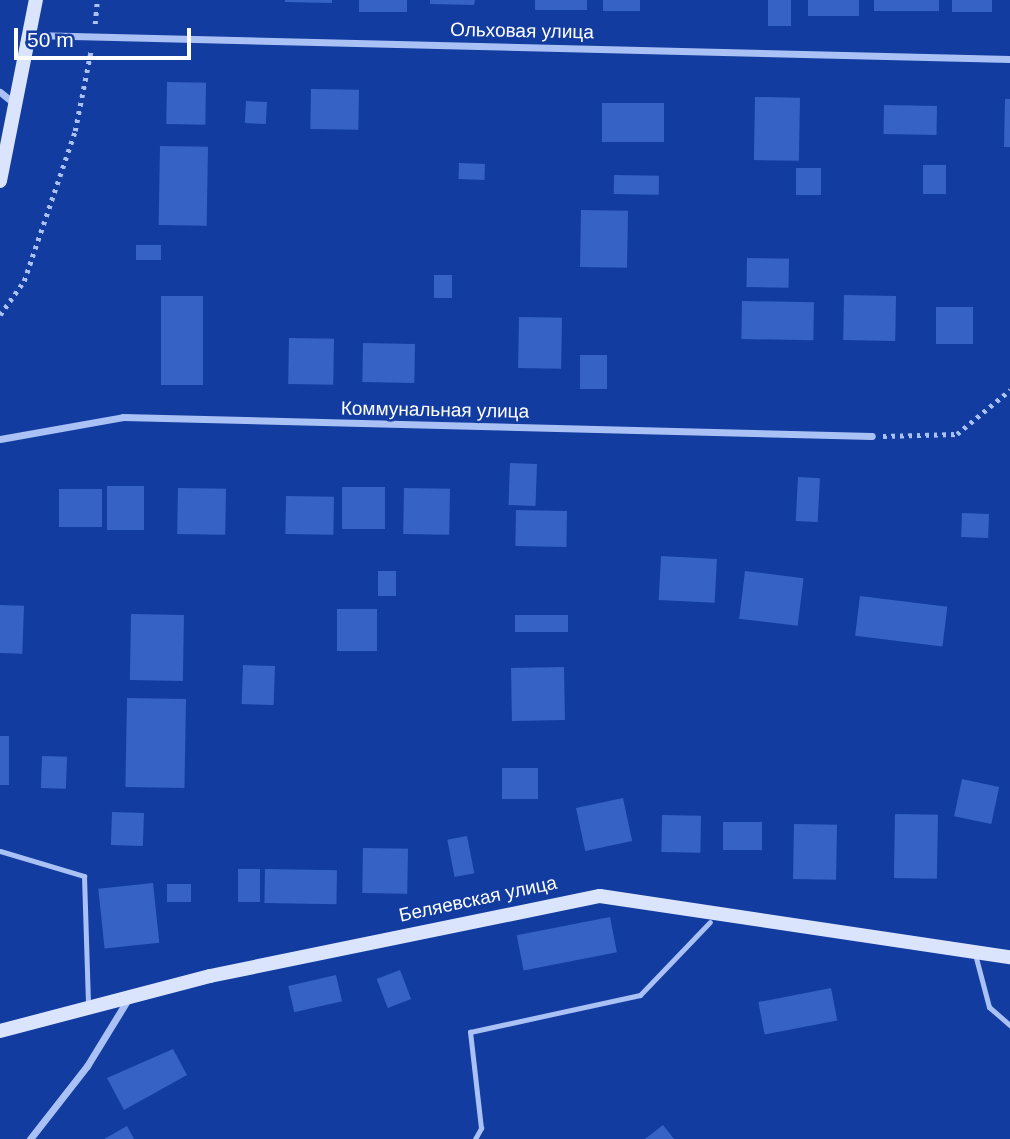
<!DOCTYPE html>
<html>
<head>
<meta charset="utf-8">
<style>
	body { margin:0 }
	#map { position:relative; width:1010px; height:1139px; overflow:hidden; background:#123ca0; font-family:Arial,sans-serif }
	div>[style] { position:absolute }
	.building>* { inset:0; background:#3662c5; transform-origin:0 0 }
	.path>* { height:4.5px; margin-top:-2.25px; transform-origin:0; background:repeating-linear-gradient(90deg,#aac1f5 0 3.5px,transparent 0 8.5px) }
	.lane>* { height:5px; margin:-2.5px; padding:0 2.5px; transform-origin:2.5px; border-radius:2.5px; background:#aac1f5 }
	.street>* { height:7px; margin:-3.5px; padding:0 3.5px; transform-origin:3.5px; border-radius:3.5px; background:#aac1f5 }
	.secondary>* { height:14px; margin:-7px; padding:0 7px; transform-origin:7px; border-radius:7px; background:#dae4fd }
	span { translate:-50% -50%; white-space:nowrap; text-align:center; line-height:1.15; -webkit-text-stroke:5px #123ca0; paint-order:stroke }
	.street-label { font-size:19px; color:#fff }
	.scale { position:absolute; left:14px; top:28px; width:177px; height:32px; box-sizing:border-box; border:4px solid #fff; border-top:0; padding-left:9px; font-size:21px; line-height:24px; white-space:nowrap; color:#fff; -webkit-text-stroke:5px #123ca0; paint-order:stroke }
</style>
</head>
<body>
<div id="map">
	<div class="building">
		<i style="clip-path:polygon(285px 0,332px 0,332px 3px,285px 2px)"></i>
		<i style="left:359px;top:0;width:48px;height:12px"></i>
		<i style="clip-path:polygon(430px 0,475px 0,474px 5px,430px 4px)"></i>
		<i style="left:535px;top:0;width:52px;height:10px"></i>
		<i style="left:603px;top:0;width:37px;height:11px"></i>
		<i style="left:768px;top:0;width:23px;height:26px"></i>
		<i style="left:808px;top:0;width:51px;height:16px"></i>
		<i style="left:874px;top:0;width:65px;height:11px"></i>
		<i style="left:952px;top:0;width:40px;height:12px"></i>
		<i style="left:167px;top:82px;width:39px;height:42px;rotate:1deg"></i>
		<i style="left:311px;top:89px;width:48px;height:40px;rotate:1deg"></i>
		<i style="left:755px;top:97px;width:45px;height:63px;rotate:1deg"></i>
		<i style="clip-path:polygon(1005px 99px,1010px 99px,1010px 147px,1004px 147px)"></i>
		<i style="left:246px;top:101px;width:21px;height:22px;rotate:3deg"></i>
		<i style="left:602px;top:103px;width:62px;height:39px"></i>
		<i style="left:884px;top:105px;width:53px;height:29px;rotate:1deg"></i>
		<i style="left:160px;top:146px;width:48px;height:79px;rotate:1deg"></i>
		<i style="left:459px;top:163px;width:26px;height:16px;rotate:2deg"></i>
		<i style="left:923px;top:165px;width:23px;height:29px"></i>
		<i style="left:796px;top:168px;width:25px;height:27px"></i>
		<i style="left:614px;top:175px;width:45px;height:19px;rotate:1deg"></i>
		<i style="left:581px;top:210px;width:47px;height:57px;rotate:1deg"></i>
		<i style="left:136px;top:245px;width:25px;height:15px"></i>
		<i style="left:747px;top:258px;width:42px;height:29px;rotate:1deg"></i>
		<i style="left:434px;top:275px;width:18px;height:23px"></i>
		<i style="left:844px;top:295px;width:52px;height:45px;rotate:1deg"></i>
		<i style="left:161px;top:296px;width:42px;height:89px"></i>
		<i style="left:742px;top:301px;width:72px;height:38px;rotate:1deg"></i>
		<i style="left:936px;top:307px;width:37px;height:37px"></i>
		<i style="left:519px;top:317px;width:43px;height:51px;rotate:1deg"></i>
		<i style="left:289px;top:338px;width:45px;height:46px;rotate:1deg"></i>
		<i style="left:363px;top:343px;width:52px;height:39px;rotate:1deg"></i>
		<i style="left:580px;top:355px;width:27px;height:34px"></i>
		<i style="left:510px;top:463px;width:27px;height:42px;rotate:2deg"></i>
		<i style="left:798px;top:477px;width:22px;height:44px;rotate:3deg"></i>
		<i style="left:107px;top:486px;width:37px;height:44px"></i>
		<i style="left:342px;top:487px;width:43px;height:42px"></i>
		<i style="left:178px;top:488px;width:48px;height:46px;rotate:1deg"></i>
		<i style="left:404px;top:488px;width:46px;height:46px;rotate:1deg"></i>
		<i style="left:59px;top:489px;width:43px;height:38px"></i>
		<i style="left:286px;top:496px;width:48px;height:38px;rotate:1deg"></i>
		<i style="left:516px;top:510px;width:51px;height:36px;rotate:1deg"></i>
		<i style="left:962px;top:513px;width:27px;height:24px;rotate:2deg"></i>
		<i style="left:661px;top:556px;width:56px;height:44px;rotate:3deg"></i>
		<i style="left:378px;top:571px;width:18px;height:25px"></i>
		<i style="left:745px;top:571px;width:59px;height:48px;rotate:7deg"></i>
		<i style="left:860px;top:596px;width:88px;height:40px;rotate:7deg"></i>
		<i style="left:0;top:605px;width:24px;height:48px;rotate:2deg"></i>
		<i style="left:337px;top:609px;width:40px;height:42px"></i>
		<i style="left:131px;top:614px;width:53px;height:66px;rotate:1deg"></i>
		<i style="left:568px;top:615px;width:17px;height:53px;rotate:90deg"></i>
		<i style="left:243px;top:665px;width:32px;height:39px;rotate:2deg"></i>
		<i style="left:564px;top:667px;width:53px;height:53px;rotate:89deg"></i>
		<i style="left:127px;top:698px;width:59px;height:89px;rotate:1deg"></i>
		<i style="left:0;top:736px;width:9px;height:49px"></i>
		<i style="left:42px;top:756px;width:25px;height:32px;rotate:2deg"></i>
		<i style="left:502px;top:768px;width:36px;height:31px"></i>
		<i style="left:962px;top:779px;width:38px;height:38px;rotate:12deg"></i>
		<i style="left:623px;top:798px;width:44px;height:48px;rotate:78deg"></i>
		<i style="left:112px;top:812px;width:32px;height:33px;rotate:2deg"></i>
		<i style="left:895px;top:814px;width:43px;height:64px;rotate:1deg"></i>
		<i style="left:662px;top:815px;width:39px;height:37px;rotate:1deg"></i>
		<i style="left:723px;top:822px;width:39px;height:28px"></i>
		<i style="left:794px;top:824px;width:43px;height:55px;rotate:1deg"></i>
		<i style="left:467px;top:836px;width:38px;height:20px;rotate:79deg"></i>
		<i style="left:363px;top:848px;width:45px;height:45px;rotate:1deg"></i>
		<i style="left:238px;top:869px;width:22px;height:33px"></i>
		<i style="left:265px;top:869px;width:72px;height:34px;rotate:1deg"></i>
		<i style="left:153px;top:883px;width:60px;height:55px;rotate:84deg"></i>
		<i style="left:167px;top:884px;width:24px;height:18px"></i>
		<i style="left:610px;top:917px;width:36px;height:95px;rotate:79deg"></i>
		<i style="left:400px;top:970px;width:31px;height:25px;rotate:69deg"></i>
		<i style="left:336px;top:975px;width:27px;height:49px;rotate:77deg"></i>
		<i style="left:831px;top:988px;width:33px;height:74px;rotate:79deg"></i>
		<i style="clip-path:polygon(173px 1049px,187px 1075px,124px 1110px,107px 1078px)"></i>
		<i style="clip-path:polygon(663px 1125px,674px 1139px,645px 1139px)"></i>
		<i style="clip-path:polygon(127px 1126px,134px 1139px,104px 1139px)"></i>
	</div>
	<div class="path">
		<i style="left:95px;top:24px;width:24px;rotate:-85deg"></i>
		<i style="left:0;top:315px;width:42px;rotate:-54.8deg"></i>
		<i style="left:24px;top:281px;width:158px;rotate:-71.2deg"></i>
		<i style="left:75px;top:131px;width:83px;rotate:-78.8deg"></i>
		<i style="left:883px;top:436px;width:74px;rotate:-1.5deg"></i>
		<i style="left:957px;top:434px;width:69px;rotate:-39.7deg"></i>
	</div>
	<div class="lane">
		<i style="left:0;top:851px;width:88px;rotate:16.6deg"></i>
		<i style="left:84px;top:876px;width:130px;rotate:88.2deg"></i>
		<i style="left:975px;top:954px;width:55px;rotate:75.2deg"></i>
		<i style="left:989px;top:1007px;width:28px;rotate:41deg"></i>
		<i style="left:475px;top:1139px;width:13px;rotate:-61deg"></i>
		<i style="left:481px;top:1128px;width:97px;rotate:-96.5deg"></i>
		<i style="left:470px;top:1032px;width:174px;rotate:-12.3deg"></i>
		<i style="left:640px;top:995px;width:101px;rotate:-46.2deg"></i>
	</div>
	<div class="street">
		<i style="left:32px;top:35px;width:978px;rotate:1.41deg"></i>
		<i style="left:0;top:92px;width:21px;rotate:39deg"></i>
		<i style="left:0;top:439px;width:125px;rotate:-10.1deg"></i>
		<i style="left:123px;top:417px;width:749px;rotate:1.45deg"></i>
		<i style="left:30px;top:1139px;width:93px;rotate:-52deg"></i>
		<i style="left:87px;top:1066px;width:79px;rotate:-58.5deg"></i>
	</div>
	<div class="secondary">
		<i style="left:0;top:181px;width:185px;rotate:-78.8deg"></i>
		<i style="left:0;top:1031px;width:217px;rotate:-14.7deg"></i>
		<i style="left:210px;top:976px;width:398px;rotate:-11.6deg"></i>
		<i style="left:600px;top:896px;width:415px;rotate:8.5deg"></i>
	</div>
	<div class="street-label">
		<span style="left:522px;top:31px;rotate:1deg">Ольховая улица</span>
		<span style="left:435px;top:410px;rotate:1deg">Коммунальная улица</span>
		<span style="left:478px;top:899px;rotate:-12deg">Беляевская улица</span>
	</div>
	<div class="scale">50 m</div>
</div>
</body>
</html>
